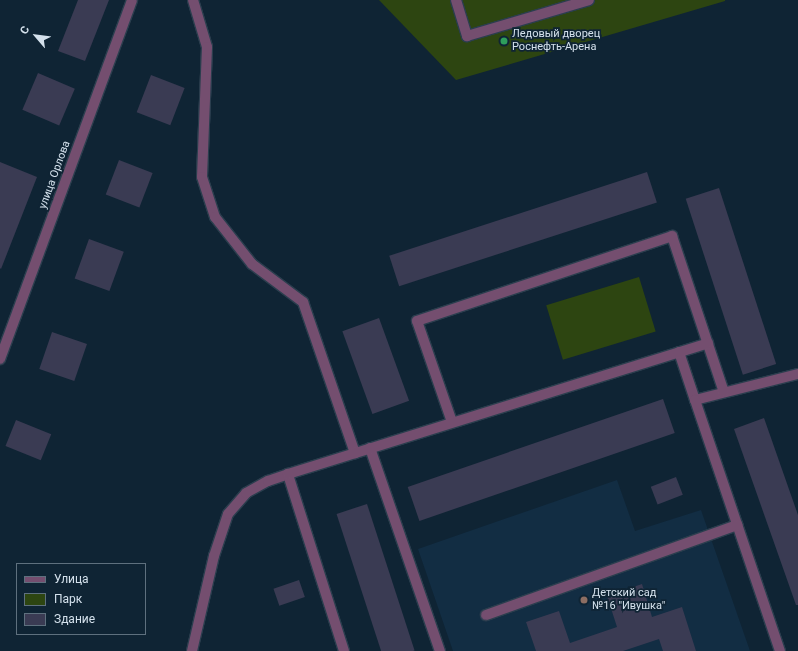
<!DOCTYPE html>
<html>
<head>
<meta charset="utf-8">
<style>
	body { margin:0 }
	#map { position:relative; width:798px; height:651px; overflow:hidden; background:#0f2434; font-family:Roboto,sans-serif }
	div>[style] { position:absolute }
	.built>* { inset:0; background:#122d43 }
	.green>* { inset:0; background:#2d4511; transform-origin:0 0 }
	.building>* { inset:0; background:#3a3b53; transform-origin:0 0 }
	.roads { filter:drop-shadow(1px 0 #2b3e4e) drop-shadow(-1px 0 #2b3e4e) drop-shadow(0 1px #2b3e4e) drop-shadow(0 -1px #2b3e4e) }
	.minor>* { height:10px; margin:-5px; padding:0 5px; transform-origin:5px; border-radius:5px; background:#744e6f }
	.dots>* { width:11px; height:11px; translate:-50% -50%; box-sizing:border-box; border:2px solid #0f2434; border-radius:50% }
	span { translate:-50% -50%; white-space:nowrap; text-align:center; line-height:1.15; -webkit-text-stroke:3.5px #0f2434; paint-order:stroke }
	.poi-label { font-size:11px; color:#d4e1ec }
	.left { translate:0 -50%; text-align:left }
	.street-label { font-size:11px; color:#d4e1ec }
	.legend { position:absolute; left:16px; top:563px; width:130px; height:72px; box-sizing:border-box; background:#0f2434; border:1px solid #5e707e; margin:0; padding:5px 7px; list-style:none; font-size:12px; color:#d4e1ec }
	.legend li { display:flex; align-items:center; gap:8px; height:20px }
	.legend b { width:20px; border:1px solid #5e707e }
	.north { position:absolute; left:16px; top:16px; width:40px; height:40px; -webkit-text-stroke:3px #0f2434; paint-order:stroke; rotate:298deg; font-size:11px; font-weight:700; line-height:16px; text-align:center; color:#d4e1ec }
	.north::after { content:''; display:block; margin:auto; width:14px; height:18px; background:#d4e1ec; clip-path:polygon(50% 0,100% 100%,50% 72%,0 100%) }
</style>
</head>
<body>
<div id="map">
	<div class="built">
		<i style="clip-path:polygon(617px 480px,635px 531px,701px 510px,750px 651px,453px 651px,418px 549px)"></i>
	</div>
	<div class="green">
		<i style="clip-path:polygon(379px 0,725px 0,725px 1px,456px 80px)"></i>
		<i style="left:639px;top:277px;width:57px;height:97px;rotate:73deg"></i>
	</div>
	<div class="building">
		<i style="clip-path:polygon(78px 0,109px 0,85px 61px,58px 51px)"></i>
		<i style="left:38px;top:73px;width:40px;height:40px;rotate:23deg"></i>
		<i style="left:151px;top:75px;width:36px;height:40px;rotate:21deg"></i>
		<i style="left:119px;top:160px;width:36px;height:37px;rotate:21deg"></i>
		<i style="clip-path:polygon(0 162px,37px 177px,1px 269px,0 268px)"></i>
		<i style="left:647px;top:172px;width:32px;height:271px;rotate:72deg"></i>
		<i style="left:719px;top:188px;width:185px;height:35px;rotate:72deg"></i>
		<i style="left:89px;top:239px;width:37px;height:42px;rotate:20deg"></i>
		<i style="left:379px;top:318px;width:88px;height:39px;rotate:70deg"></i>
		<i style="left:52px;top:332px;width:37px;height:39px;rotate:19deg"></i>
		<i style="left:663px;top:399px;width:36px;height:270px;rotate:71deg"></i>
		<i style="clip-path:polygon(764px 418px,798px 515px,798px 605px,796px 605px,734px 429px)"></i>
		<i style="left:16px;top:420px;width:38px;height:28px;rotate:22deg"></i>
		<i style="left:676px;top:477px;width:19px;height:27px;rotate:69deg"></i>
		<i style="left:367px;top:504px;width:154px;height:32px;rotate:72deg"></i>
		<i style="left:299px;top:580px;width:18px;height:27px;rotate:71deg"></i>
		<i style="clip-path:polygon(642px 584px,652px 617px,682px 607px,696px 651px,663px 651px,659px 639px,623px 651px,536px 651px,526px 622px,559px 611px,570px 643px,617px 627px,607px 596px)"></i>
	</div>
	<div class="roads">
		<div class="minor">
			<i style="left:193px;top:0;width:49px;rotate:73.4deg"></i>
			<i style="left:207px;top:47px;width:130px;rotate:92.2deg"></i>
			<i style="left:202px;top:177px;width:42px;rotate:72deg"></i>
			<i style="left:215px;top:217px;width:60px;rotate:51.8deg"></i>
			<i style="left:252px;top:264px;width:64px;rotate:36.7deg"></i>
			<i style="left:303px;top:302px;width:160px;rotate:71deg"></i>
			<i style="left:456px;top:0;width:38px;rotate:73deg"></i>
			<i style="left:467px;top:36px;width:127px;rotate:-16.4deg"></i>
			<i style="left:679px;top:352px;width:51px;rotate:71.6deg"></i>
			<i style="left:695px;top:400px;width:106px;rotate:-14.2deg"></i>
			<i style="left:0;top:359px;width:382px;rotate:-69.8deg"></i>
			<i style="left:695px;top:400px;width:265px;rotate:71.3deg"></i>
			<i style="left:452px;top:422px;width:107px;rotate:-109.1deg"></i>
			<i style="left:417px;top:321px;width:269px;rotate:-18.4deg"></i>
			<i style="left:672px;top:236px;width:164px;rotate:71.6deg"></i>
			<i style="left:370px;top:448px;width:215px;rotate:71deg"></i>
			<i style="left:486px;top:615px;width:267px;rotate:-19.7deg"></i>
			<i style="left:192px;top:651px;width:98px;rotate:-77deg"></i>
			<i style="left:214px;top:556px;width:44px;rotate:-71.6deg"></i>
			<i style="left:228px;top:514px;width:28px;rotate:-49deg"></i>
			<i style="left:246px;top:493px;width:25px;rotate:-29deg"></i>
			<i style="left:268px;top:481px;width:21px;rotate:-19deg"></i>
			<i style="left:344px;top:651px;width:186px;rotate:-107.6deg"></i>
			<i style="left:288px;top:474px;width:440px;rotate:-17.3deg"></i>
		</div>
	</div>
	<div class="dots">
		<i style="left:504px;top:41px;background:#2e9e5b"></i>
		<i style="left:584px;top:600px;background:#8d6e63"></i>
	</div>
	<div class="poi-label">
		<span class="left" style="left:512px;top:41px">Ледовый дворец<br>Роснефть-Арена</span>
		<span class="left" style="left:592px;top:600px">Детский сад<br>№16 "Ивушка"</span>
	</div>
	<div class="street-label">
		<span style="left:55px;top:175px;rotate:-70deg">улица Орлова</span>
	</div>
	<ul class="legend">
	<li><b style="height:5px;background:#744e6f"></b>Улица</li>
	<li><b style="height:11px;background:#2d4511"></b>Парк</li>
	<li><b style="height:11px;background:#3a3b53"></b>Здание</li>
	</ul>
	<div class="north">С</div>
</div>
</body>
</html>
